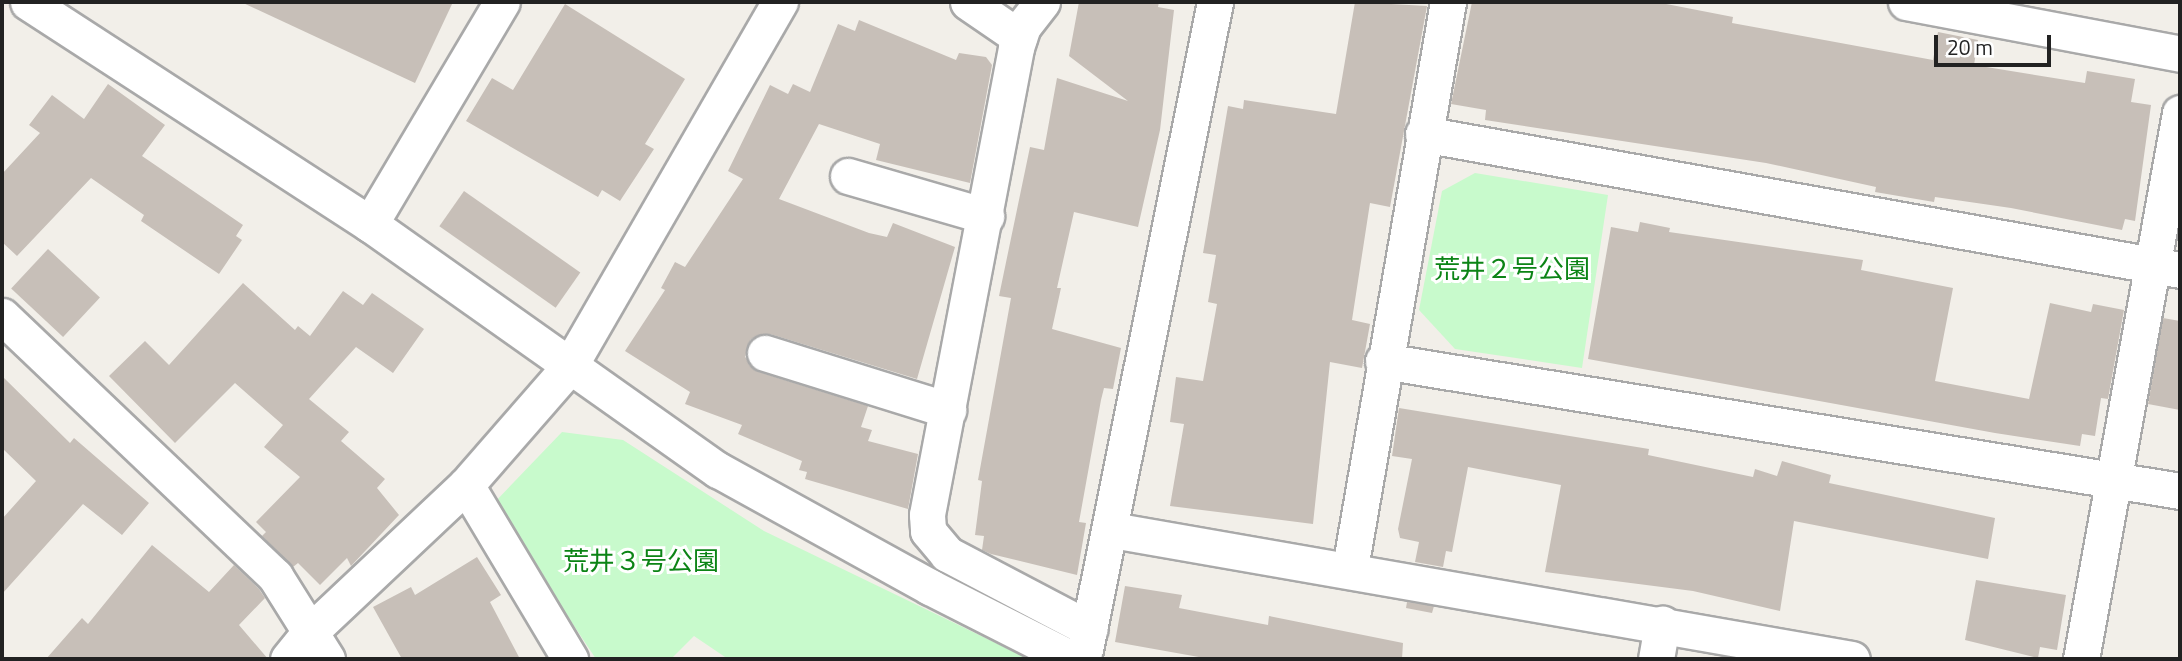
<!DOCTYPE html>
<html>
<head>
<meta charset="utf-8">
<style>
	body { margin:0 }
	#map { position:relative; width:2182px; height:661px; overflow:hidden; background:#f2efe9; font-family:"Titillium Web","Noto Sans JP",sans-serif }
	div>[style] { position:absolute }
	.park>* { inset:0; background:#c8facc }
	.building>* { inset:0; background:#c7bfb8; transform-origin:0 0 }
	.roads { filter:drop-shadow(2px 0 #a9a9a9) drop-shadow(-2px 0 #a9a9a9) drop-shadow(0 2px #a9a9a9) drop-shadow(0 -2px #a9a9a9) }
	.minor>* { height:35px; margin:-17.5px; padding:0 17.5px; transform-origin:17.5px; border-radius:17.5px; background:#fff }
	span { translate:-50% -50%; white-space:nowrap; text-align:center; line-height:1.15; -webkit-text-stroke:6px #fff; paint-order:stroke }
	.park-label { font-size:26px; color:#0c8416 }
	.frame { position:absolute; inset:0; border:4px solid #222; pointer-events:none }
	.scale { position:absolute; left:1934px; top:35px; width:117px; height:32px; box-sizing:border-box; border:4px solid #222; border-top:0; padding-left:9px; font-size:21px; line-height:24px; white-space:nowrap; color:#222; -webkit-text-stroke:5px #fff; paint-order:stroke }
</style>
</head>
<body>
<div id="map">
	<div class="park">
		<i style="clip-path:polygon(1475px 173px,1608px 195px,1582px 368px,1455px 349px,1419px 310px,1442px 191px)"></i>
		<i style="clip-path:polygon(562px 432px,623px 440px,764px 531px,1029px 659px,728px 659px,694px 636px,671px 659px,596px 659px,493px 504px)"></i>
	</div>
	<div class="building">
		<i style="clip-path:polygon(241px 2px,453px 2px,415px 83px)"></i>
		<i style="clip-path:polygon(1079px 2px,1159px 2px,1158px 7px,1174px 10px,1160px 130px,1138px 227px,1074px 212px,1057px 288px,1061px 288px,1052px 329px,1121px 348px,1113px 389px,1104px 388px,1101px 400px,1079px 522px,1086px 523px,1077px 575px,991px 554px,982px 550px,984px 536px,975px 535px,982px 481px,978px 480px,1011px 298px,999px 296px,1030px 147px,1044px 150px,1057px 78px,1128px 101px,1069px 56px)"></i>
		<i style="clip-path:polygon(1355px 2px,1427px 6px,1390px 207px,1370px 203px,1352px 320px,1370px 324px,1362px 368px,1330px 362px,1313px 524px,1170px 506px,1184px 424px,1170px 422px,1176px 377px,1203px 381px,1217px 304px,1208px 302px,1216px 255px,1203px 253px,1228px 106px,1243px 109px,1244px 100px,1336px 114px)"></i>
		<i style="clip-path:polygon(1472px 2px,1656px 2px,1733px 17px,1732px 23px,1933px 60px,1938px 32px,1978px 40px,1974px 65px,2085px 83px,2087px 71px,2135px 79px,2131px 102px,2151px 105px,2135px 221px,2125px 219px,2122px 230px,2011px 208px,1935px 197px,1934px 202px,1875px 192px,1876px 187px,1766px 163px,1485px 120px,1486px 110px,1451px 104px)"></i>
		<i style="clip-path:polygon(565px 4px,685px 79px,645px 144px,654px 149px,620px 201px,602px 190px,598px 197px,466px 121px,492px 78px,513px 90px)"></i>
		<i style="clip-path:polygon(859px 20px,956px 60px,959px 53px,986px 57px,992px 65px,970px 183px,876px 160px,880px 144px,819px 124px,779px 199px,869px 233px,887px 237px,893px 223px,955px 247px,917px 379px,770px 334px,751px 339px,745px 357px,759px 372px,868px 406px,861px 427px,872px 430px,868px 441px,918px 454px,908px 509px,805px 479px,807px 472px,799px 470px,802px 461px,738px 434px,742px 425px,685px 404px,690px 392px,625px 351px,665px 290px,661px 288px,675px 262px,685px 267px,743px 179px,728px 171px,770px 85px,788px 94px,793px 84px,810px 92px,838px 24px,855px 31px)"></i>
		<i style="clip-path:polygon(108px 84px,165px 125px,142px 156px,243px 225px,236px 236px,242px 240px,219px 274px,141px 221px,144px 215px,91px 178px,17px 256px,2px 242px,2px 174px,40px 133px,29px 125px,52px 95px,84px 119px)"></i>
		<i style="left:464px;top:191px;width:142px;height:43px;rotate:35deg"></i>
		<i style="clip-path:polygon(1640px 222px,1670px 228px,1669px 232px,1863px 260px,1861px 270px,1953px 288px,1935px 381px,2029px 399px,2050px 303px,2091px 312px,2093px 304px,2124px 310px,2108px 399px,2101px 398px,2095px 436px,2082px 434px,2080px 446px,1995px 433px,1588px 359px,1611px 227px,1638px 232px)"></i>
		<i style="left:48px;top:249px;width:71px;height:54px;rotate:43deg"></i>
		<i style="clip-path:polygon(243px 283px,295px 330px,298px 326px,310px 336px,343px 291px,363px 305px,372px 293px,424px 329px,393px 373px,356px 347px,309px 399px,349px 432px,341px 441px,385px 479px,377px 488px,399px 515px,351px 566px,347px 558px,320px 585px,298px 563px,293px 567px,262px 536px,266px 532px,256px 522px,300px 477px,264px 447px,283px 425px,235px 383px,175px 443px,109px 376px,145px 341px,169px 365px)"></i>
		<i style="clip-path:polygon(2163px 318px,2180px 321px,2180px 410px,2148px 404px)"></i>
		<i style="clip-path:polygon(2px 376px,70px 443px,74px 438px,149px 503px,122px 535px,83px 504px,2px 594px,2px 519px,36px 481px,2px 448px)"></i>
		<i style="clip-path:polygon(1399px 408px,1649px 449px,1648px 455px,1753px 477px,1755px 469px,1777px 476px,1782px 461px,1831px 475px,1829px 483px,1995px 518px,1988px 559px,1794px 521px,1780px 611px,1693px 591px,1545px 572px,1561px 485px,1468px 467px,1452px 552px,1446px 551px,1443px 567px,1415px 562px,1419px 542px,1400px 538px,1398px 529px,1412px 459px,1392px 456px)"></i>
		<i style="clip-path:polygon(152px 545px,209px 592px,234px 565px,259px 589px,265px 598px,239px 625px,268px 659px,46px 659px,82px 618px,88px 624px)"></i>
		<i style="clip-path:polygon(477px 557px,501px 595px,490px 602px,520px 659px,402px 659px,373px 607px,411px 587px,415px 595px)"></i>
		<i style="clip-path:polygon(1976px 580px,2066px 595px,2057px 650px,2040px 647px,2038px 658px,1965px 640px)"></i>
		<i style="clip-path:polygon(1125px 586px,1182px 595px,1179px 608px,1268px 625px,1269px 616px,1403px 643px,1402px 659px,1210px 659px,1115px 642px)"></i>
		<i style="clip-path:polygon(1407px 602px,1434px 606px,1432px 613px,1406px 608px)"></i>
	</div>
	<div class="roads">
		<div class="minor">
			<i style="left:28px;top:2px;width:408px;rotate:33deg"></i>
			<i style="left:370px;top:224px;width:426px;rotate:35.3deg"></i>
			<i style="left:718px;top:470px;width:242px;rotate:28.9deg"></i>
			<i style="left:930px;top:587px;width:159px;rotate:26.9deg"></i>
			<i style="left:968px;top:2px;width:62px;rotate:34.5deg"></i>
			<i style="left:1042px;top:2px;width:31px;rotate:128deg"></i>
			<i style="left:1023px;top:26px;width:23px;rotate:108deg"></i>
			<i style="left:1016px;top:48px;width:475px;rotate:100.8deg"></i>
			<i style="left:927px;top:515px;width:16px;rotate:86deg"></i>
			<i style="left:928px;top:531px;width:30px;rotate:50deg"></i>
			<i style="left:947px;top:554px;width:161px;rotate:27.7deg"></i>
			<i style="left:1906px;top:2px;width:279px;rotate:10.7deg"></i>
			<i style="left:1423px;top:134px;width:769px;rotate:10.18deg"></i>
			<i style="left:848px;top:176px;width:144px;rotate:16.2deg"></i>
			<i style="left:370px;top:224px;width:258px;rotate:-59.3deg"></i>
			<i style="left:2px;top:316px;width:377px;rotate:43.6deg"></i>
			<i style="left:275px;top:576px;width:98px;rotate:57.9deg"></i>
			<i style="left:765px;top:353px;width:192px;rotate:17.3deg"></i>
			<i style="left:1383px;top:361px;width:808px;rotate:9.26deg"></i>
			<i style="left:466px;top:485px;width:203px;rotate:59.1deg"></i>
			<i style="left:1112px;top:530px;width:751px;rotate:9.89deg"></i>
			<i style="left:1350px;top:568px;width:574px;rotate:-80.18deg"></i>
			<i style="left:1085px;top:649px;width:660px;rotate:-78.64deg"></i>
			<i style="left:288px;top:659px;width:35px;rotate:-51deg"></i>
			<i style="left:310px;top:632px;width:214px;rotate:-43.3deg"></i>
			<i style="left:466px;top:485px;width:157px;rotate:-48.9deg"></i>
			<i style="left:569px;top:367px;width:422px;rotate:-60deg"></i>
			<i style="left:1656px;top:659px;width:36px;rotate:-80deg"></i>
			<i style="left:2081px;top:659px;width:555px;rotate:-79.72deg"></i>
		</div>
	</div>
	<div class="park-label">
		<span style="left:1512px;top:269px">荒井２号公園</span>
		<span style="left:641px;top:561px">荒井３号公園</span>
	</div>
	<div class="frame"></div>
	<div class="scale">20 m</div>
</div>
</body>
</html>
